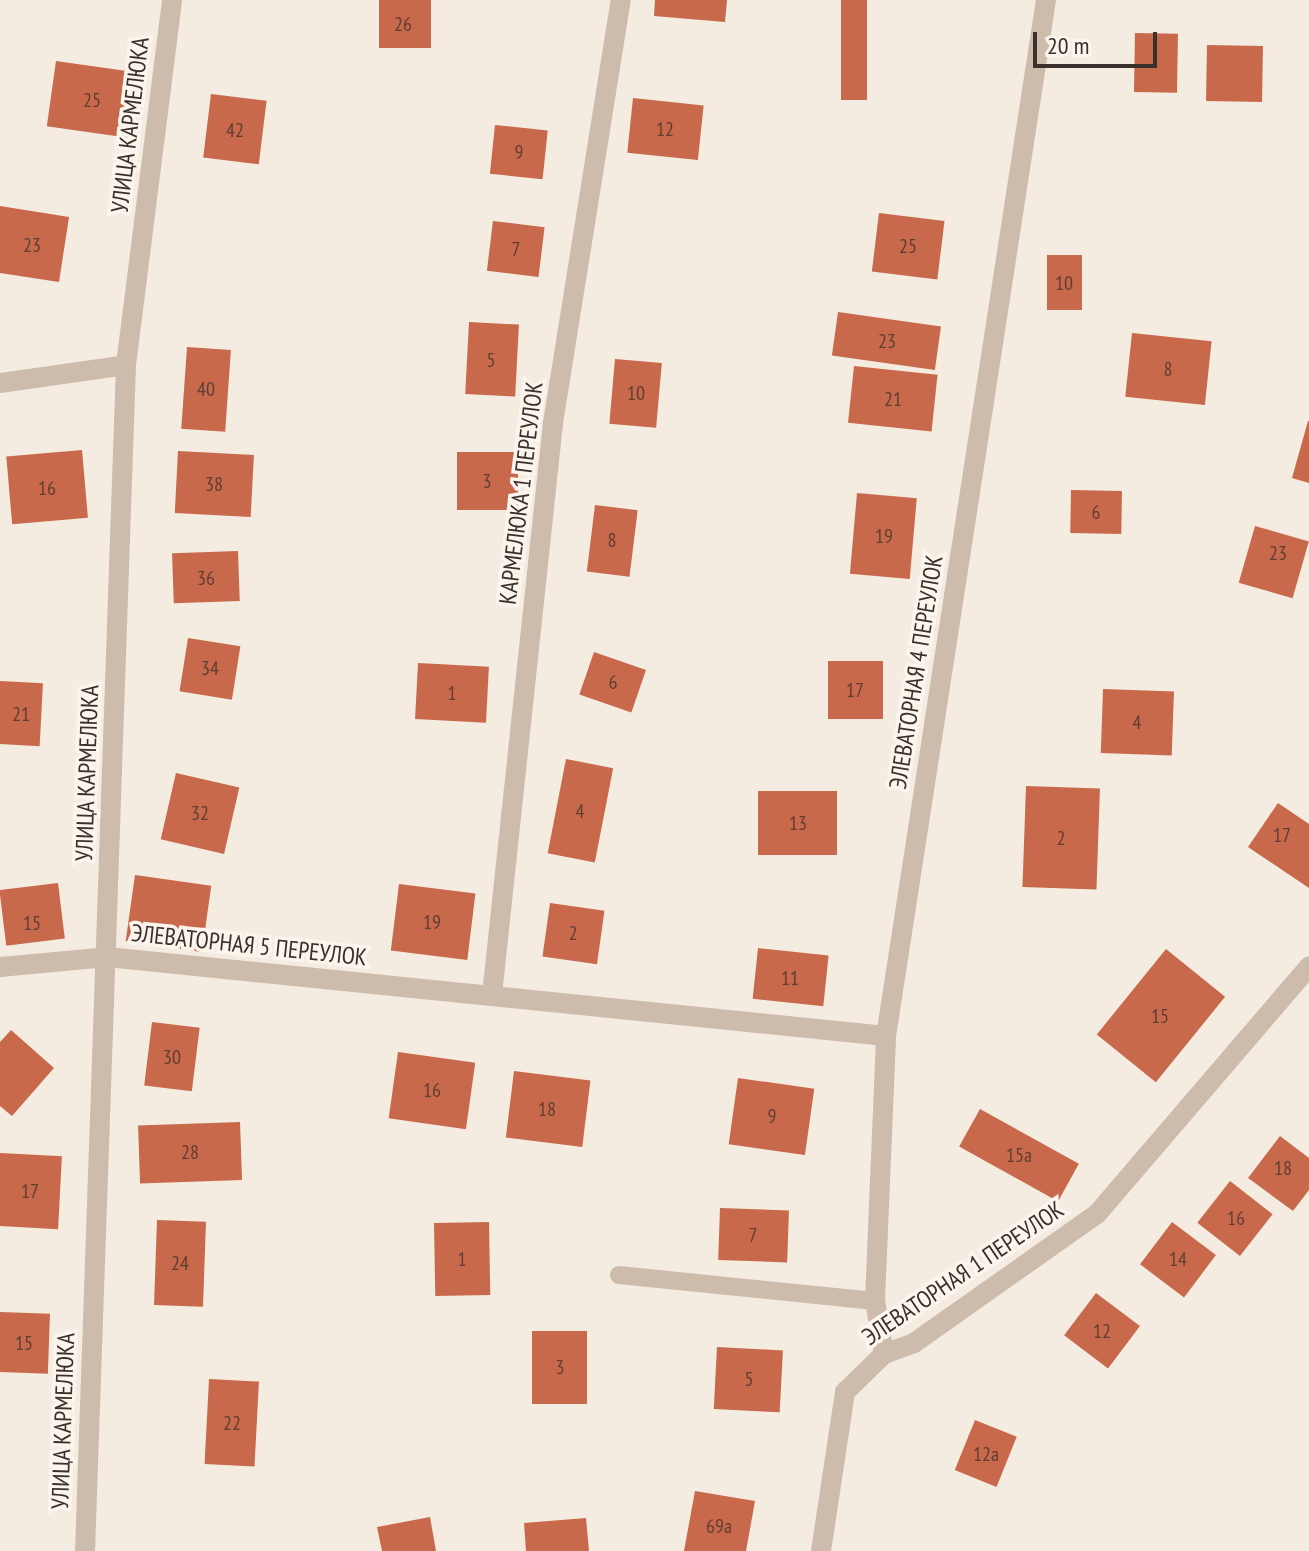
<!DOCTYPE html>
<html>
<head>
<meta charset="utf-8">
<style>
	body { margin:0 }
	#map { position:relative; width:1309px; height:1551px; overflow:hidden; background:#f4ebe1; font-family:"PT Sans Narrow",sans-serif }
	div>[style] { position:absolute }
	.building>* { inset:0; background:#c8694b; transform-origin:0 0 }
	.service>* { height:18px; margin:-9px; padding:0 9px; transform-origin:9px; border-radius:9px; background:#cdbbac }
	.minor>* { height:20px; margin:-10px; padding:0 10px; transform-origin:10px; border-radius:10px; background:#cdbbac }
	span { translate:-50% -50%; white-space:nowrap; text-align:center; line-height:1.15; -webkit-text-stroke:7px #fbf5ee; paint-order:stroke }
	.number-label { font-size:20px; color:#5e3e33 }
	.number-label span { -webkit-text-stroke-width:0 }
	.street-label { font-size:24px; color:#3b302b }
	.scale { position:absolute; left:1033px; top:32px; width:124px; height:36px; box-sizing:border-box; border:4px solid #3b302b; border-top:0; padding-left:10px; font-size:24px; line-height:28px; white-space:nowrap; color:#3b302b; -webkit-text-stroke:6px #fbf5ee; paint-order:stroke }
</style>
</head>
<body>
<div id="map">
	<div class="building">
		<i style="left:379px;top:0;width:52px;height:48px"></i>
		<i style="clip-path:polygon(655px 0,727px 0,725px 22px,654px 16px)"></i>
		<i style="left:841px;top:0;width:26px;height:100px"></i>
		<i style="left:1135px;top:33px;width:43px;height:59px;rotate:1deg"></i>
		<i style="left:1207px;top:45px;width:56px;height:56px;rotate:1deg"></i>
		<i style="left:56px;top:61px;width:82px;height:66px;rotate:8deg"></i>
		<i style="left:211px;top:94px;width:56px;height:64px;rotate:7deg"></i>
		<i style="left:633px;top:98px;width:71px;height:55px;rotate:6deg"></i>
		<i style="left:495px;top:125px;width:53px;height:49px;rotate:6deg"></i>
		<i style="clip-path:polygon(0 206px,69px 217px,59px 282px,0 273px)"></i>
		<i style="left:879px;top:213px;width:66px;height:59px;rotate:7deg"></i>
		<i style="left:493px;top:221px;width:52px;height:50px;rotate:7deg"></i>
		<i style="left:1047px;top:255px;width:35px;height:55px"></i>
		<i style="left:838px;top:312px;width:104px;height:44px;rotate:8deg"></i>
		<i style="left:469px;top:322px;width:50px;height:72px;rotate:3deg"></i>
		<i style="left:1132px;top:333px;width:80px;height:64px;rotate:6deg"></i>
		<i style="left:187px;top:347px;width:44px;height:82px;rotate:4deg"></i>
		<i style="left:615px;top:359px;width:47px;height:65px;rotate:5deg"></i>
		<i style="left:854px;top:366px;width:84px;height:57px;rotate:6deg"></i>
		<i style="clip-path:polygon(1308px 421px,1309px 421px,1309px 483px,1292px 478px)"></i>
		<i style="left:82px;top:450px;width:68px;height:76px;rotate:85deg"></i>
		<i style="left:178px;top:451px;width:76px;height:62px;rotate:3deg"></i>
		<i style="left:457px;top:452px;width:61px;height:58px"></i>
		<i style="left:1071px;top:490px;width:51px;height:43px;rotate:1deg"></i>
		<i style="left:857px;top:493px;width:60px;height:81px;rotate:5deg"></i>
		<i style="left:595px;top:505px;width:43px;height:67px;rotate:7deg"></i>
		<i style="left:1255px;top:526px;width:56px;height:59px;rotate:16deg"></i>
		<i style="left:238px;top:551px;width:50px;height:66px;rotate:88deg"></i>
		<i style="left:188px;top:638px;width:53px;height:54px;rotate:9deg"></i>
		<i style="left:594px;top:652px;width:55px;height:45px;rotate:19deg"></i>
		<i style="left:828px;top:661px;width:55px;height:58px"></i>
		<i style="left:418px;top:663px;width:71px;height:56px;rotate:3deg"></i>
		<i style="left:0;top:681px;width:43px;height:63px;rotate:3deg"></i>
		<i style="left:1103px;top:689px;width:71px;height:64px;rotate:2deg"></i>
		<i style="left:566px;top:759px;width:48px;height:96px;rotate:11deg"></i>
		<i style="left:176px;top:773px;width:65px;height:68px;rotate:13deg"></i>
		<i style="left:1026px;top:786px;width:74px;height:101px;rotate:2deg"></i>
		<i style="left:758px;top:791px;width:79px;height:64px"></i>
		<i style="clip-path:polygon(1278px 803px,1309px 824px,1309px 888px,1248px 847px)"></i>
		<i style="left:135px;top:875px;width:77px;height:67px;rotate:8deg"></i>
		<i style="left:58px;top:883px;width:56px;height:59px;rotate:83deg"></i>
		<i style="left:399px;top:884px;width:77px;height:67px;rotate:7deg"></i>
		<i style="left:550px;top:903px;width:55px;height:54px;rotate:8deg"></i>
		<i style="left:758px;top:948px;width:71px;height:51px;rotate:6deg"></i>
		<i style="left:1166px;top:949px;width:76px;height:110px;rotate:39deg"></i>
		<i style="left:152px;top:1022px;width:48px;height:64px;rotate:7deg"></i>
		<i style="clip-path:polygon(11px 1030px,54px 1068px,12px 1116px,0 1106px,0 1042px)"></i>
		<i style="left:398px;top:1052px;width:78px;height:67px;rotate:8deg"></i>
		<i style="left:514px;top:1071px;width:77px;height:67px;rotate:7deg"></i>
		<i style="left:738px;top:1078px;width:77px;height:67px;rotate:8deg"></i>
		<i style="left:980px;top:1109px;width:113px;height:43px;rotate:29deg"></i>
		<i style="left:240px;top:1122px;width:58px;height:102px;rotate:88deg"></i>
		<i style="clip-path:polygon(1280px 1136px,1309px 1158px,1309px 1190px,1293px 1211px,1248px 1178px)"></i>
		<i style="left:0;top:1153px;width:62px;height:73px;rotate:3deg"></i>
		<i style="left:1230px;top:1181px;width:54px;height:53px;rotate:38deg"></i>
		<i style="left:720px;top:1208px;width:69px;height:52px;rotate:2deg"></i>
		<i style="left:157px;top:1220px;width:49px;height:85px;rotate:2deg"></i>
		<i style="left:489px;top:1222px;width:73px;height:55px;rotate:89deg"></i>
		<i style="left:1172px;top:1222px;width:55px;height:53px;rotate:37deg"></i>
		<i style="left:1096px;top:1293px;width:55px;height:53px;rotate:37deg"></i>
		<i style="left:0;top:1312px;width:50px;height:60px;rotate:2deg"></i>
		<i style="left:532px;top:1331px;width:55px;height:73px"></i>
		<i style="left:717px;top:1347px;width:66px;height:62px;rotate:3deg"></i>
		<i style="left:209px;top:1379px;width:50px;height:85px;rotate:3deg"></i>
		<i style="left:975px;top:1420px;width:45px;height:54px;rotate:22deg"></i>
		<i style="clip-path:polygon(695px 1491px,755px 1501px,746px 1551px,684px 1551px)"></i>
		<i style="clip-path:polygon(430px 1517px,436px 1551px,382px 1551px,377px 1527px)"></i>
		<i style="clip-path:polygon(586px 1518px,589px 1551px,526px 1551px,524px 1523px)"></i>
	</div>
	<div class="service">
		<i style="left:619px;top:1275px;width:257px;rotate:5.8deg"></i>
	</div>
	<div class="minor">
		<i style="left:0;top:383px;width:127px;rotate:-8.1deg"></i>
		<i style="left:0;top:967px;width:107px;rotate:-5.3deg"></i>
		<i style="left:107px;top:957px;width:783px;rotate:5.79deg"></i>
		<i style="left:492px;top:995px;width:575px;rotate:-83.91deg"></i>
		<i style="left:553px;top:423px;width:428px;rotate:-80.9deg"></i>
		<i style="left:884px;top:1354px;width:54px;rotate:-99.6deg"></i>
		<i style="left:875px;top:1301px;width:265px;rotate:-87.6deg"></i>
		<i style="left:886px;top:1036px;width:1048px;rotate:-81.22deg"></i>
		<i style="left:85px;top:1551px;width:1187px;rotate:-88.02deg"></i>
		<i style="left:126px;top:365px;width:368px;rotate:-82.8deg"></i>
		<i style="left:821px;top:1551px;width:161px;rotate:-81.4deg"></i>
		<i style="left:845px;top:1392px;width:54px;rotate:-44.3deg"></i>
		<i style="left:884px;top:1354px;width:32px;rotate:-20deg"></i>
		<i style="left:914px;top:1343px;width:224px;rotate:-35.2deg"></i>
		<i style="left:1097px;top:1214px;width:326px;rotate:-49.4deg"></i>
	</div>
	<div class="number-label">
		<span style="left:403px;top:24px">26</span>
		<span style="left:92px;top:100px">25</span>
		<span style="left:665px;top:129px">12</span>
		<span style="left:235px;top:130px">42</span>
		<span style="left:519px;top:152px">9</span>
		<span style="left:32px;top:245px">23</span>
		<span style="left:908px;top:246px">25</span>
		<span style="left:516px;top:249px">7</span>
		<span style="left:1064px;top:283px">10</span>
		<span style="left:887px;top:341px">23</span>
		<span style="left:491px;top:360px">5</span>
		<span style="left:1168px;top:369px">8</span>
		<span style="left:206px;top:389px">40</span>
		<span style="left:636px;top:393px">10</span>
		<span style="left:893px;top:399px">21</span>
		<span style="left:487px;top:481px">3</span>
		<span style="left:214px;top:484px">38</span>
		<span style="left:47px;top:488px">16</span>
		<span style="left:1096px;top:512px">6</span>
		<span style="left:884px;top:536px">19</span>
		<span style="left:612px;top:540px">8</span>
		<span style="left:1278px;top:553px">23</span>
		<span style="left:206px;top:578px">36</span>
		<span style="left:210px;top:668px">34</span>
		<span style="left:613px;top:682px">6</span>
		<span style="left:855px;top:690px">17</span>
		<span style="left:452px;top:693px">1</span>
		<span style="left:21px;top:714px">21</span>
		<span style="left:1137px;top:722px">4</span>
		<span style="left:580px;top:811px">4</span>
		<span style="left:200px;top:813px">32</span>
		<span style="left:798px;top:823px">13</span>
		<span style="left:1282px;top:835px">17</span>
		<span style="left:1061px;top:838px">2</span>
		<span style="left:432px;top:922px">19</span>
		<span style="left:32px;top:923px">15</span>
		<span style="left:573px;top:933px">2</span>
		<span style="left:790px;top:978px">11</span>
		<span style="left:1160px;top:1016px">15</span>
		<span style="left:172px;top:1057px">30</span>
		<span style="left:432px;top:1090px">16</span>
		<span style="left:547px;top:1109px">18</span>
		<span style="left:772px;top:1116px">9</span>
		<span style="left:190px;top:1152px">28</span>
		<span style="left:1019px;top:1155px">15а</span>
		<span style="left:1283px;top:1168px">18</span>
		<span style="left:30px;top:1191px">17</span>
		<span style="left:1236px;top:1218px">16</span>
		<span style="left:753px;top:1235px">7</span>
		<span style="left:462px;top:1259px">1</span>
		<span style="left:1178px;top:1259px">14</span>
		<span style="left:180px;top:1263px">24</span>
		<span style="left:1102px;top:1331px">12</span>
		<span style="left:24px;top:1343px">15</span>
		<span style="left:560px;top:1367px">3</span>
		<span style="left:749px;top:1379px">5</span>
		<span style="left:232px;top:1423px">22</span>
		<span style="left:986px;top:1454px">12а</span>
		<span style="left:719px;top:1526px">69а</span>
	</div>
	<div class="street-label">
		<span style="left:130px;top:125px;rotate:-83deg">УЛИЦА КАРМЕЛЮКА</span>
		<span style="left:521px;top:493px;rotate:-83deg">КАРМЕЛЮКА 1 ПЕРЕУЛОК</span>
		<span style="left:916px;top:672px;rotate:-81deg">ЭЛЕВАТОРНАЯ 4 ПЕРЕУЛОК</span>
		<span style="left:87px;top:773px;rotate:-88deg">УЛИЦА КАРМЕЛЮКА</span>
		<span style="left:249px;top:945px;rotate:6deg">ЭЛЕВАТОРНАЯ 5 ПЕРЕУЛОК</span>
		<span style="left:963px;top:1273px;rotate:-34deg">ЭЛЕВАТОРНАЯ 1 ПЕРЕУЛОК</span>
		<span style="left:63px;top:1421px;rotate:-88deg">УЛИЦА КАРМЕЛЮКА</span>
	</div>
	<div class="scale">20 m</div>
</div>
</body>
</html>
